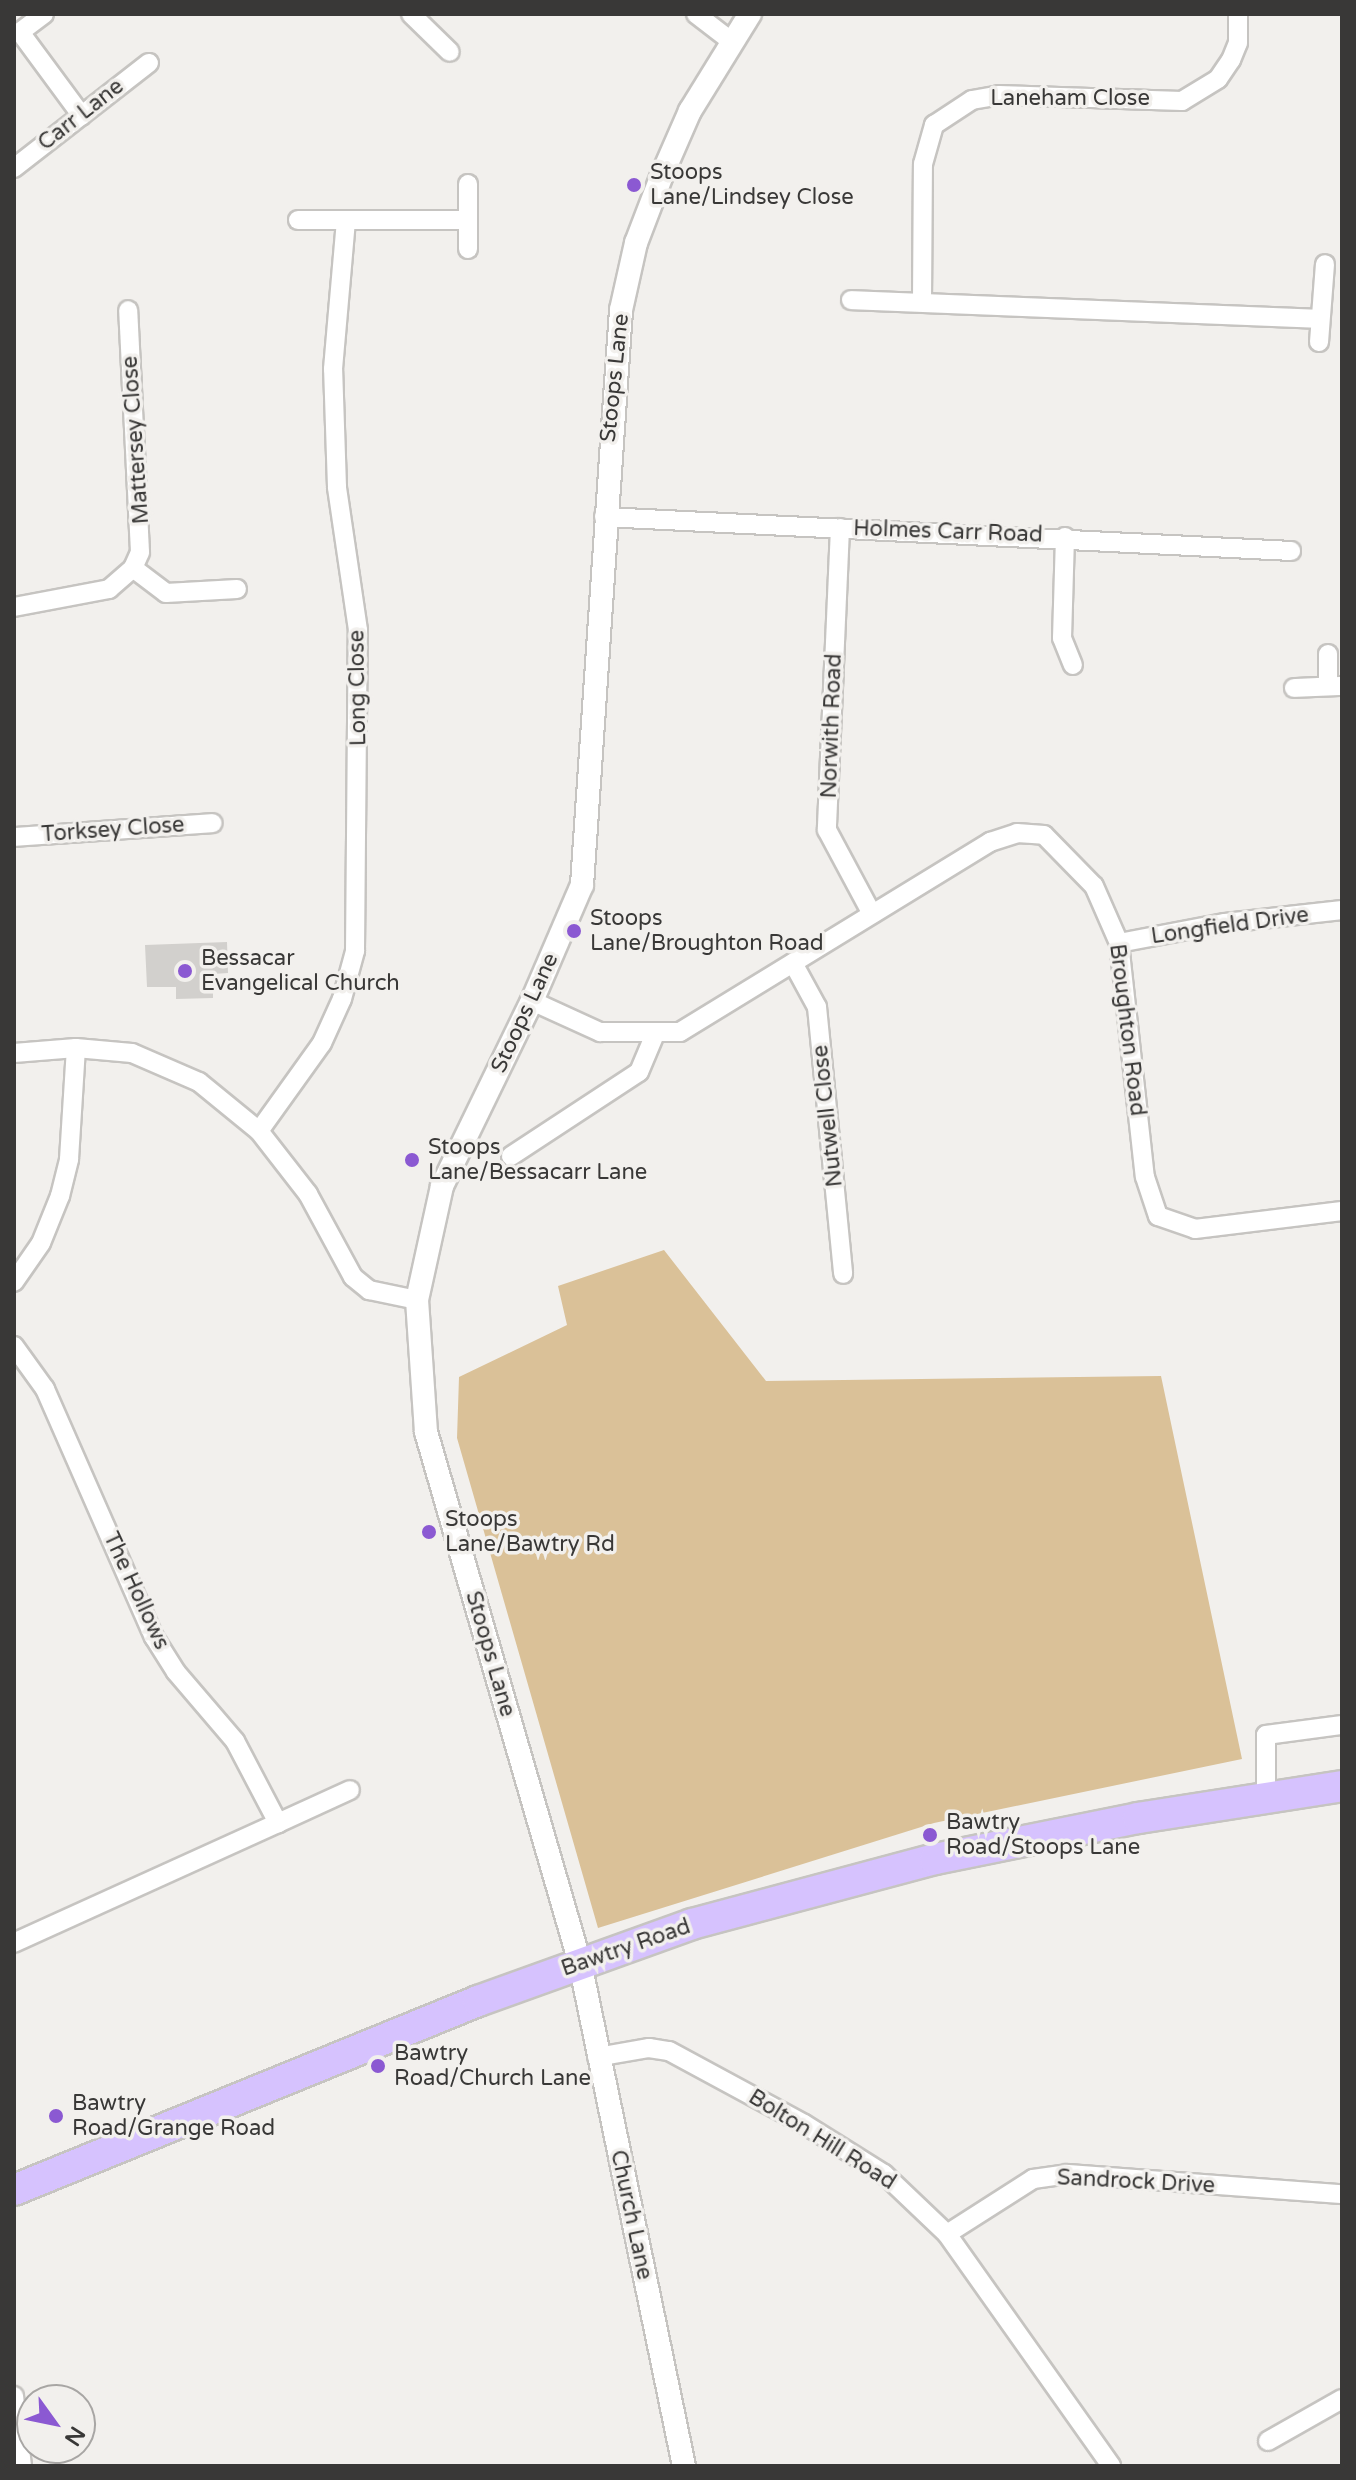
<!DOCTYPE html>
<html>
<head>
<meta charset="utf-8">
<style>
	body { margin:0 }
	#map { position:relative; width:1356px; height:2480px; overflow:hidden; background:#f2f0ed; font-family:"Varela Round",sans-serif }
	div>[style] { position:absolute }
	.green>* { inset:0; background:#dac198 }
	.building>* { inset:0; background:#d2d0cd }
	.roads { filter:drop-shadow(2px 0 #c6c4c1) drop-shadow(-2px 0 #c6c4c1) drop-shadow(0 2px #c6c4c1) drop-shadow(0 -2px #c6c4c1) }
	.minor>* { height:18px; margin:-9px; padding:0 9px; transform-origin:9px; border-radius:9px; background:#fff }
	.tertiary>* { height:22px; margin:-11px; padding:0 11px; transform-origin:11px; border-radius:11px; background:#fff }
	.trunk>* { height:30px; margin:-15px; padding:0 15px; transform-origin:15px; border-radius:15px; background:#d6c2fe }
	.dots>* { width:22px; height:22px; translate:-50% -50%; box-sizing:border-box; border:4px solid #f2f0ed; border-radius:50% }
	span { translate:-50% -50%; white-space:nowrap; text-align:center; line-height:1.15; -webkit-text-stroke:7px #f2f0ed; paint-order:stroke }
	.street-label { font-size:22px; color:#393837 }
	.poi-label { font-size:22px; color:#393837 }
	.left { translate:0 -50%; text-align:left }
	.frame { position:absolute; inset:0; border:16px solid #393837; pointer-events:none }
	.north { position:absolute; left:16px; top:2384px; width:80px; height:80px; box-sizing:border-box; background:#f2f0ed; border:2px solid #a8a6a4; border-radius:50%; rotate:123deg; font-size:22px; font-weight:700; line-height:32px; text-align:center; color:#393837 }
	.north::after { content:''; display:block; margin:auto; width:28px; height:36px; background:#8b59d2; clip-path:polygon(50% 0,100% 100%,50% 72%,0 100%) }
</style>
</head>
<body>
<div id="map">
	<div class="green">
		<i style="clip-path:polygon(664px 1250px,766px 1381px,1161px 1376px,1242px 1759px,934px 1823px,598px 1928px,457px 1438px,459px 1377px,567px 1325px,558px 1286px)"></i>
	</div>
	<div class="building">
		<i style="clip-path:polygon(227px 942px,228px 973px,213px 974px,213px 998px,176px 999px,176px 987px,147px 987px,145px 945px)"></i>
	</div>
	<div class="roads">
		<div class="minor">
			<i style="left:44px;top:14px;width:30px;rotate:143deg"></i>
			<i style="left:20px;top:32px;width:104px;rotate:53.6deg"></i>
			<i style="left:411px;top:14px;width:54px;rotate:44.3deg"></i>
			<i style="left:696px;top:14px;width:44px;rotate:37.6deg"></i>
			<i style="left:14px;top:168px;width:171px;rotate:-37.9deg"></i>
			<i style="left:298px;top:220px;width:170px"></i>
			<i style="left:468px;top:249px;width:65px;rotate:-90deg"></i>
			<i style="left:851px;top:300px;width:469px;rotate:2.3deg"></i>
			<i style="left:922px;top:300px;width:136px;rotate:-89.6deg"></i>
			<i style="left:923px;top:164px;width:41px;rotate:-74.2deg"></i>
			<i style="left:934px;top:125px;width:45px;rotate:-33.3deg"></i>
			<i style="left:972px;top:100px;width:27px;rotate:-10deg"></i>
			<i style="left:999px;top:95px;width:183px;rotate:1.9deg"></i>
			<i style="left:1182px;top:101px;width:42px;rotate:-31.4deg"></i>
			<i style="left:1218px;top:79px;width:23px;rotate:-56deg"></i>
			<i style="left:1231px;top:60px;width:18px;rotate:-68deg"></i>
			<i style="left:1238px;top:43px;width:29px;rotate:-90deg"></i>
			<i style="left:1319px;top:342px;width:78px;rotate:-85.6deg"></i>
			<i style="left:604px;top:517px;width:688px;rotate:2.83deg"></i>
			<i style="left:840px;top:528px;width:302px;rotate:92.5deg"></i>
			<i style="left:827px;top:830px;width:95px;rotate:61.8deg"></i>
			<i style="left:1065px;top:537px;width:101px;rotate:91.7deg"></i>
			<i style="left:1062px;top:638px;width:29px;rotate:68deg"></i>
			<i style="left:133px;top:568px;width:41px;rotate:37.1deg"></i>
			<i style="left:166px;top:593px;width:71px;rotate:-3.2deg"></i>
			<i style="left:14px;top:607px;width:97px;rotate:-10.7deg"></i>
			<i style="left:109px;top:589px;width:32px;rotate:-41deg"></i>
			<i style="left:133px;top:568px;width:17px;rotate:-66deg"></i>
			<i style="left:140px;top:552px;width:242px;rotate:-92.8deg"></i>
			<i style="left:1328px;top:686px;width:32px;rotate:-90deg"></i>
			<i style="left:1294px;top:688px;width:48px;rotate:-2.4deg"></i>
			<i style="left:14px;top:837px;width:199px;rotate:-4deg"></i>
			<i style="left:1119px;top:943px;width:108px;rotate:-10.7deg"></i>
			<i style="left:1225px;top:923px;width:118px;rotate:-6.3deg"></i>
			<i style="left:793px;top:963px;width:50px;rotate:61.4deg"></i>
			<i style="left:817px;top:1007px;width:268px;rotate:84.4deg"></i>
			<i style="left:532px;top:1001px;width:75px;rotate:24.5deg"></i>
			<i style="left:600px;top:1032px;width:80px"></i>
			<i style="left:680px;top:1032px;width:364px;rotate:-31.5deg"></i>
			<i style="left:990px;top:842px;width:28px;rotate:-18deg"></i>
			<i style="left:1017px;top:833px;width:27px;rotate:4deg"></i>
			<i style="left:1044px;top:835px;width:71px;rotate:45.6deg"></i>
			<i style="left:1094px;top:886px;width:62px;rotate:66.3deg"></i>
			<i style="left:1119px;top:943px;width:235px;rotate:83.7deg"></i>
			<i style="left:1145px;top:1177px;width:41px;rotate:71.6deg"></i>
			<i style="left:1158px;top:1216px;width:39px;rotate:19deg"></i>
			<i style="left:1195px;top:1229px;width:148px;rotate:-7deg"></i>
			<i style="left:14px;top:1053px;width:62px;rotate:-4.6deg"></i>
			<i style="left:76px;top:1048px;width:56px;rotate:5.1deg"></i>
			<i style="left:132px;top:1053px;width:73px;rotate:23.4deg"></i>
			<i style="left:199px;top:1082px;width:77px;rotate:39.2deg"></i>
			<i style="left:259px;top:1131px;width:80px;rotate:52.1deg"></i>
			<i style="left:308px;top:1194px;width:94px;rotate:61.5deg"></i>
			<i style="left:353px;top:1277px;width:21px;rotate:39deg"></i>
			<i style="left:369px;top:1290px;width:49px;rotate:11.8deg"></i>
			<i style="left:259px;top:1131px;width:108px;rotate:-54.4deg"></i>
			<i style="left:322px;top:1043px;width:48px;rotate:-65.6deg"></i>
			<i style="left:342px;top:999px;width:50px;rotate:-74.8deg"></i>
			<i style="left:355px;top:951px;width:321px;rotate:-89.5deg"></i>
			<i style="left:358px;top:630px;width:145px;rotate:-98.4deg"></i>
			<i style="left:337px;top:487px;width:118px;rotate:-91.9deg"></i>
			<i style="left:333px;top:369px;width:149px;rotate:-85deg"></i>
			<i style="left:511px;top:1156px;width:153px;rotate:-33.3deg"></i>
			<i style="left:639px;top:1072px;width:41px;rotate:-67.2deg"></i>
			<i style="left:14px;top:1282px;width:47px;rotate:-55.3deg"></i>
			<i style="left:41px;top:1243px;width:51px;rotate:-68deg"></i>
			<i style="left:60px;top:1196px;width:38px;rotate:-76deg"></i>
			<i style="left:69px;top:1159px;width:111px;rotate:-86.4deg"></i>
			<i style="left:14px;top:1346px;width:53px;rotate:54.2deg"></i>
			<i style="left:45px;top:1389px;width:271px;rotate:66.3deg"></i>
			<i style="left:154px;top:1637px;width:41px;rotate:57.8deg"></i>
			<i style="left:176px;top:1672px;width:91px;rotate:49.5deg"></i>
			<i style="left:235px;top:1741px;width:93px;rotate:62.3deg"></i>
			<i style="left:278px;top:1823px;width:290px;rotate:155.6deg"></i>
			<i style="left:1266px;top:1797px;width:62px;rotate:-90deg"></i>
			<i style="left:1266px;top:1735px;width:77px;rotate:-7.5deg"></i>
			<i style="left:278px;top:1823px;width:79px;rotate:-24.6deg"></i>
			<i style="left:597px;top:2057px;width:53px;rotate:-9.8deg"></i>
			<i style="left:649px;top:2048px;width:20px;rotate:9deg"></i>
			<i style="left:669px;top:2051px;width:153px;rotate:28.4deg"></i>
			<i style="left:804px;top:2124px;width:94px;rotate:32deg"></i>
			<i style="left:884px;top:2174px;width:87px;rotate:43.6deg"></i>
			<i style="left:947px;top:2234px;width:284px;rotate:54.7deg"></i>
			<i style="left:947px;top:2234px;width:102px;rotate:-32.6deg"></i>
			<i style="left:1033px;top:2179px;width:34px;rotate:-8deg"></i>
			<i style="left:1067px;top:2174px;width:276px;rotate:4.2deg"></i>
			<i style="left:14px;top:2396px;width:70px;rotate:83.5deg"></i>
			<i style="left:1268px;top:2441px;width:85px;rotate:-29.6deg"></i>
		</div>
		<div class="tertiary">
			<i style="left:684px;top:2466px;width:514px;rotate:-101.68deg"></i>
			<i style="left:580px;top:1963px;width:553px;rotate:-106.17deg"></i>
			<i style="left:426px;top:1432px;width:132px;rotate:-93.9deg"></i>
			<i style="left:417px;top:1300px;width:117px;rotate:-77.6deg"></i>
			<i style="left:442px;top:1186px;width:206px;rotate:-64.1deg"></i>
			<i style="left:532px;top:1001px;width:126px;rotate:-66.7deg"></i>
			<i style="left:582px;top:885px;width:576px;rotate:-86.12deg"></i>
			<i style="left:621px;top:310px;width:69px;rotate:-77.4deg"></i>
			<i style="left:636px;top:243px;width:73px;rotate:-69.1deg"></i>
			<i style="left:662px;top:175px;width:70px;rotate:-66.4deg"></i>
			<i style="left:690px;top:111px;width:114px;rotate:-58.3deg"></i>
		</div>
		<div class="trunk">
			<i style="left:14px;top:2190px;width:501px;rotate:-22.16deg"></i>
			<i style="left:478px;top:2001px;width:227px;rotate:-19.8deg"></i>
			<i style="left:692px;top:1924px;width:252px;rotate:-15deg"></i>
			<i style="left:935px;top:1859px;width:207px;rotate:-11.4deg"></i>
			<i style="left:1138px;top:1818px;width:206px;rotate:-8.9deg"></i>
		</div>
	</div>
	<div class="dots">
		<i style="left:634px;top:185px;background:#8b59d2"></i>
		<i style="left:574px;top:931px;background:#8b59d2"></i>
		<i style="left:185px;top:971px;background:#8b59d2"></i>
		<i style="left:412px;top:1160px;background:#8b59d2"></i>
		<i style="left:429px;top:1532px;background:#8b59d2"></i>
		<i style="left:930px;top:1835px;background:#8b59d2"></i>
		<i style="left:378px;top:2066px;background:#8b59d2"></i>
		<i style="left:56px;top:2116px;background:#8b59d2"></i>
	</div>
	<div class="street-label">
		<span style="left:1070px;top:99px">Laneham Close</span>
		<span style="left:81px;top:115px;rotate:-38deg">Carr Lane</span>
		<span style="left:615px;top:378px;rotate:-84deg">Stoops Lane</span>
		<span style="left:136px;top:440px;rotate:-94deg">Mattersey Close</span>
		<span style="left:948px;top:532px;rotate:2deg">Holmes Carr Road</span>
		<span style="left:358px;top:688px;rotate:-91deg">Long Close</span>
		<span style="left:832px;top:726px;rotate:-88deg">Norwith Road</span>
		<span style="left:113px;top:830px;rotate:-4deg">Torksey Close</span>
		<span style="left:1230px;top:926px;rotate:-8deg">Longfield Drive</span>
		<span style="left:525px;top:1013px;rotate:-65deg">Stoops Lane</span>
		<span style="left:1127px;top:1030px;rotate:83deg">Broughton Road</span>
		<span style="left:828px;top:1116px;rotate:-96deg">Nutwell Close</span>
		<span style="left:136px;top:1591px;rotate:65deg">The Hollows</span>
		<span style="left:490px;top:1654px;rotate:74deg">Stoops Lane</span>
		<span style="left:626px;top:1948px;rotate:-19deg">Bawtry Road</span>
		<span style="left:822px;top:2140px;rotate:32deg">Bolton Hill Road</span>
		<span style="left:1136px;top:2182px;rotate:3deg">Sandrock Drive</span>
		<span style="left:631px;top:2215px;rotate:78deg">Church Lane</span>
	</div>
	<div class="poi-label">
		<span class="left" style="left:650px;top:185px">Stoops<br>Lane/Lindsey Close</span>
		<span class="left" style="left:590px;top:931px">Stoops<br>Lane/Broughton Road</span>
		<span class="left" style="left:201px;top:971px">Bessacar<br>Evangelical Church</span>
		<span class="left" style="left:428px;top:1160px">Stoops<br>Lane/Bessacarr Lane</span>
		<span class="left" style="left:445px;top:1532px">Stoops<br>Lane/Bawtry Rd</span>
		<span class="left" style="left:946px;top:1835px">Bawtry<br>Road/Stoops Lane</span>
		<span class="left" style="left:394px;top:2066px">Bawtry<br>Road/Church Lane</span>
		<span class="left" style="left:72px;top:2116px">Bawtry<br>Road/Grange Road</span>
	</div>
	<div class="frame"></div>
	<div class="north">N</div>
</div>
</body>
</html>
